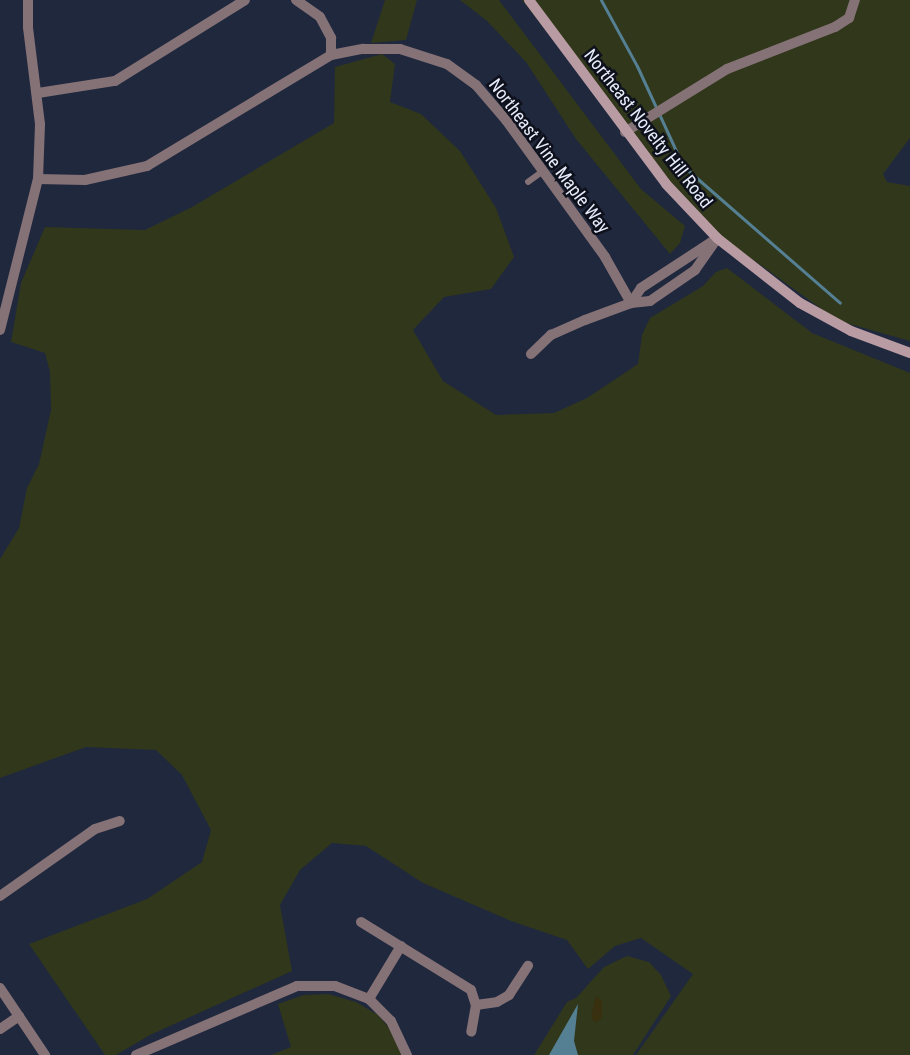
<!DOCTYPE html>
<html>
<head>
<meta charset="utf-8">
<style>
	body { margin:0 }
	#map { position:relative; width:910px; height:1055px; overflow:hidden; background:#20283e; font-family:"Roboto Condensed",sans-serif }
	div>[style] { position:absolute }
	.green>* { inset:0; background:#30371b }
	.sand>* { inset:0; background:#38300f }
	.water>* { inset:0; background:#557f92 }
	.stream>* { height:3px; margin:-1.5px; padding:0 1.5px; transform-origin:1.5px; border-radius:1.5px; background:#557f92 }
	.service>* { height:5.5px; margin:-2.75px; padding:0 2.75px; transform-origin:2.75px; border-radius:2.75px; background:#857276 }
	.minor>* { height:10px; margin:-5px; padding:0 5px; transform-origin:5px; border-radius:5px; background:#857276 }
	.secondary>* { height:10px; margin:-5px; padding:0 5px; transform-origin:5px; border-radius:5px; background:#b99ba3 }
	span { translate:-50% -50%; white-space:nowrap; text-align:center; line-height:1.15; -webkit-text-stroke:5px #0e111b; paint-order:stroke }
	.street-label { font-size:18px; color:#e7edfd }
</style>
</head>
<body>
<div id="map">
	<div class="green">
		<i style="clip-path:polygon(385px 0,417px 0,406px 40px,371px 43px)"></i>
		<i style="clip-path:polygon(460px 0,499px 0,641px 189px,685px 226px,680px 243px,670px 254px,576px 139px,526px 62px,487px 21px)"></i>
		<i style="clip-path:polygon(522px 0,910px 0,910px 138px,883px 174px,887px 182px,910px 186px,910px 341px,846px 323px,827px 313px,755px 261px,750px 267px,666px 184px)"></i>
		<i style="clip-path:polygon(382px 54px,395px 64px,390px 102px,421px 114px,460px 151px,496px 208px,514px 257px,491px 289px,444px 297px,413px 330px,443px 381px,496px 415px,554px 413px,587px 398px,638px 364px,642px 335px,650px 318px,703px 286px,716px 272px,727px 268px,812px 333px,910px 373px,910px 1055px,636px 1055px,693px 974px,641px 938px,615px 946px,588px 969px,567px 940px,511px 921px,423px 883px,366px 846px,332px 843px,300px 870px,280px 905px,292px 971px,150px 1035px,116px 1055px,105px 1055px,29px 944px,147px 899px,202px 862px,211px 830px,182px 775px,156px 750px,86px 747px,0 778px,0 559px,19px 528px,27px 488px,39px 464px,51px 410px,50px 372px,45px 353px,11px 342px,21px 283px,45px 227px,145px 230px,192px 207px,334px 123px,335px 67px)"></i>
		<i style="clip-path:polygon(627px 956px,649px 962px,661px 975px,671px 996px,633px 1055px,534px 1055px,567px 1002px,576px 998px,604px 967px)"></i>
		<i style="clip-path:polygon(328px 994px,356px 1002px,378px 1015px,390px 1029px,402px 1055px,271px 1055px,291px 1047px,278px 1004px,304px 995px)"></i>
	</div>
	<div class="sand">
		<i style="clip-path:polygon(596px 996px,602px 1000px,602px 1017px,596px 1023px,591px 1017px)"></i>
	</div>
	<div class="water">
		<i style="clip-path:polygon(578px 1004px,574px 1041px,578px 1055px,549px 1055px)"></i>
	</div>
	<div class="stream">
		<i style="left:601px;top:0;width:75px;rotate:61.4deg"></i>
		<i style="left:637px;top:66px;width:110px;rotate:65.3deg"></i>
		<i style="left:683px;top:166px;width:208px;rotate:41.1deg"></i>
	</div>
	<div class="service">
		<i style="left:528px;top:182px;width:19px;rotate:-36deg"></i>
	</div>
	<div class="minor">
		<i style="left:296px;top:0;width:29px;rotate:35deg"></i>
		<i style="left:320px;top:17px;width:24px;rotate:62deg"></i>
		<i style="left:331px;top:38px;width:17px;rotate:90deg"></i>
		<i style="left:38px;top:93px;width:78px;rotate:-8.9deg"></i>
		<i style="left:115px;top:81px;width:153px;rotate:-31.9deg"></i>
		<i style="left:625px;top:132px;width:120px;rotate:-31.7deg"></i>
		<i style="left:727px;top:69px;width:116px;rotate:-21.3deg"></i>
		<i style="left:835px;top:27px;width:17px;rotate:-33deg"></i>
		<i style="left:849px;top:18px;width:19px;rotate:-72deg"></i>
		<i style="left:38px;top:179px;width:47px;rotate:1.2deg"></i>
		<i style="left:85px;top:180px;width:64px;rotate:-12.7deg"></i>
		<i style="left:147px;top:166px;width:215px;rotate:-31.1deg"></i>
		<i style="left:331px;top:55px;width:33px;rotate:-11deg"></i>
		<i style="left:363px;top:49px;width:37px"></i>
		<i style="left:400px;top:49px;width:49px;rotate:17.7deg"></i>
		<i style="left:447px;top:64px;width:36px;rotate:36deg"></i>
		<i style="left:476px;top:85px;width:46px;rotate:49.4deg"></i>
		<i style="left:506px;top:120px;width:169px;rotate:54.1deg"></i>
		<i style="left:605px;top:257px;width:53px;rotate:60.5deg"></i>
		<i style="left:631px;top:303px;width:18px;rotate:-56deg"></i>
		<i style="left:641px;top:288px;width:86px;rotate:-33.1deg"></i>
		<i style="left:0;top:330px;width:156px;rotate:-75.9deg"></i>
		<i style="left:38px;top:179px;width:55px;rotate:-87.9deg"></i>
		<i style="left:40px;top:124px;width:98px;rotate:-97.1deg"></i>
		<i style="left:28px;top:27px;width:27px;rotate:-90deg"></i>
		<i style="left:531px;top:354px;width:28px;rotate:-44deg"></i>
		<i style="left:551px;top:335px;width:37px;rotate:-24deg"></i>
		<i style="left:585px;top:320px;width:49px;rotate:-20.3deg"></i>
		<i style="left:631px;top:303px;width:19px;rotate:-6deg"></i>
		<i style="left:650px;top:301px;width:55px;rotate:-34.6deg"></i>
		<i style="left:695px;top:270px;width:39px;rotate:-55deg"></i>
		<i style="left:0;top:896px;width:116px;rotate:-35.2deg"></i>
		<i style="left:95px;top:829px;width:26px;rotate:-18deg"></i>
		<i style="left:361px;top:922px;width:129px;rotate:31.7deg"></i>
		<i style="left:471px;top:990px;width:16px;rotate:72deg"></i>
		<i style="left:476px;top:1005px;width:27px;rotate:100deg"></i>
		<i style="left:0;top:988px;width:81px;rotate:56.1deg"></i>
		<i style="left:369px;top:999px;width:62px;rotate:-58.9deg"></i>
		<i style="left:476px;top:1005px;width:21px;rotate:-8deg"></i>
		<i style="left:497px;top:1002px;width:14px;rotate:-30deg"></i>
		<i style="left:509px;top:995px;width:35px;rotate:-57deg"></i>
		<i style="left:0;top:1029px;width:23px;rotate:-34deg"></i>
		<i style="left:136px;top:1055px;width:175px;rotate:-23.2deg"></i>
		<i style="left:297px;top:986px;width:38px"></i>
		<i style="left:335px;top:986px;width:36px;rotate:21deg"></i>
		<i style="left:369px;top:999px;width:31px;rotate:45deg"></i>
		<i style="left:391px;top:1021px;width:38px;rotate:65deg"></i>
	</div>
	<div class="secondary">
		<i style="left:529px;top:0;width:229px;rotate:53.3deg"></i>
		<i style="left:666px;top:184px;width:74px;rotate:46.6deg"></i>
		<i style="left:717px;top:238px;width:105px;rotate:38.1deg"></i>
		<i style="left:800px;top:303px;width:58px;rotate:28.8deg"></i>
		<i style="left:851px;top:331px;width:63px;rotate:20.4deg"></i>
	</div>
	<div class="street-label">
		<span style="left:648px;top:129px;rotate:52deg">Northeast Novelty Hill Road</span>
		<span style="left:549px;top:156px;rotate:53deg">Northeast Vine Maple Way</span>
	</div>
</div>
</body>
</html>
